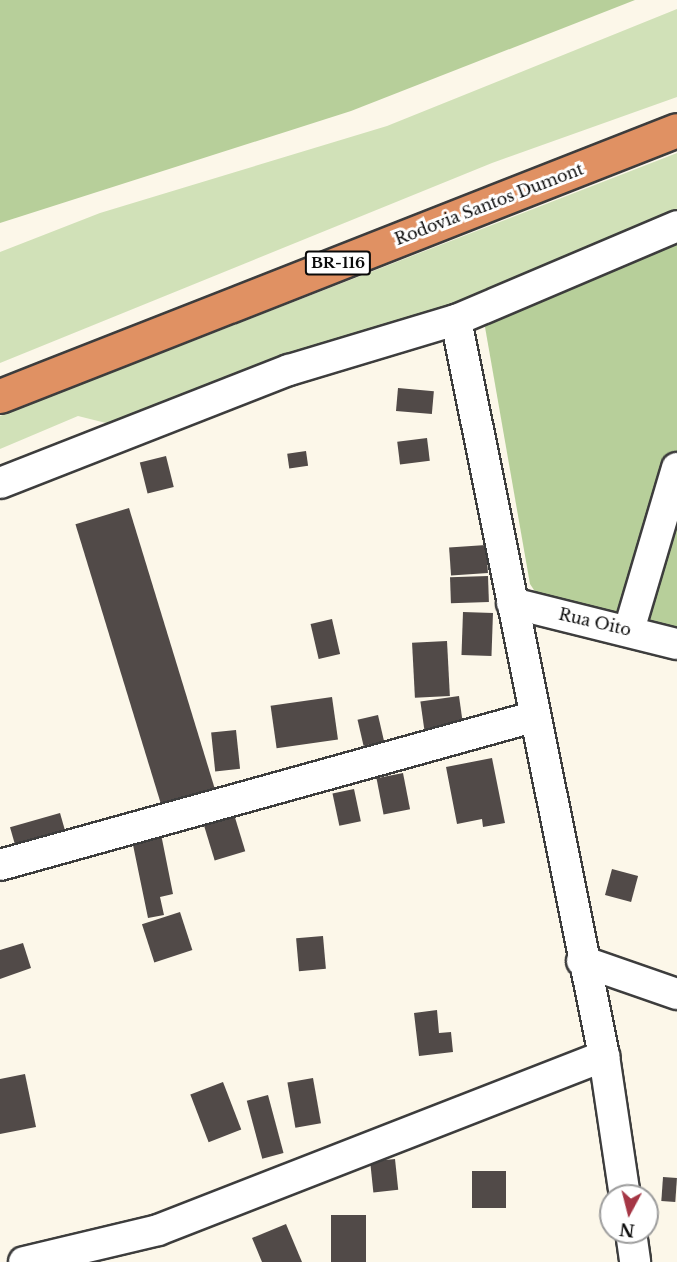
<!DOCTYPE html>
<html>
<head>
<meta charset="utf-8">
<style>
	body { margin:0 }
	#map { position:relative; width:677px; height:1262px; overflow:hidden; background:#fcf7e9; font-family:"Libre Baskerville",serif }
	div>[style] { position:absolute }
	.green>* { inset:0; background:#d1e1b8 }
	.forest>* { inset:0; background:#b7cf9a }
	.building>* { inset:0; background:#514a48; transform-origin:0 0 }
	.roads { filter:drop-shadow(2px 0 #3d3d3d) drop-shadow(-2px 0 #3d3d3d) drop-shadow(0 2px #3d3d3d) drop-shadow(0 -2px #3d3d3d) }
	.minor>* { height:30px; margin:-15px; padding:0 15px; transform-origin:15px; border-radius:15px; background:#fff }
	.highway>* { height:33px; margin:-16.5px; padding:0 16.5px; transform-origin:16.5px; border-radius:16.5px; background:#e09163 }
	span { translate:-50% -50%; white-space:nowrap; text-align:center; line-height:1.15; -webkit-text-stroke:6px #fff; paint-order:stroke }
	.shield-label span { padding:2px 4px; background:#fff; border:2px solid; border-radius:4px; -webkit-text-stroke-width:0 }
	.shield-label { font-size:15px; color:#0a0a0a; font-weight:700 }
	.street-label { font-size:16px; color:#0a0a0a }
	.north { position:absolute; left:599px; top:1184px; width:60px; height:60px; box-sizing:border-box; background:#fff; border:2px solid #9d9d9d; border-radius:50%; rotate:187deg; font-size:16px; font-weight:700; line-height:24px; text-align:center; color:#0a0a0a }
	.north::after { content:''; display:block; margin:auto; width:21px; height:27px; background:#a53645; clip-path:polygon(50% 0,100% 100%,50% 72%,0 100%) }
</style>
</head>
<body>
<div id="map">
	<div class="green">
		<i style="clip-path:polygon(677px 9px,677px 97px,492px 163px,0 363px,0 252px,100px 213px,387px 126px)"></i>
		<i style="clip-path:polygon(677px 153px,677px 215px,424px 319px,294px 351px,110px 424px,78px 416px,0 449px,0 416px)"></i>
	</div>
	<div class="forest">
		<i style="clip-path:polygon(0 0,635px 0,351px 111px,0 223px)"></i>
		<i style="clip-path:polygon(677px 234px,677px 628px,536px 593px,530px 584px,485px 327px,494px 310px)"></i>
	</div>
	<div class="building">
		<i style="left:398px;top:388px;width:36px;height:23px;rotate:5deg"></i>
		<i style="left:427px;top:438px;width:23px;height:30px;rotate:83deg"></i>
		<i style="left:306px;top:451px;width:15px;height:19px;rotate:82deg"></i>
		<i style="left:166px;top:456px;width:32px;height:27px;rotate:76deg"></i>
		<i style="left:129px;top:508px;width:294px;height:56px;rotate:73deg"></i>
		<i style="left:486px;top:545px;width:28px;height:37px;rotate:86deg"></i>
		<i style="left:488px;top:576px;width:26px;height:38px;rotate:88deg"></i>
		<i style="left:463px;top:612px;width:30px;height:43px;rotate:2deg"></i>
		<i style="left:332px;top:619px;width:36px;height:22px;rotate:77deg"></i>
		<i style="left:447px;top:641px;width:55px;height:35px;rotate:87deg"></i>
		<i style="left:459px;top:696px;width:29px;height:39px;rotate:82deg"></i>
		<i style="left:332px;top:697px;width:43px;height:62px;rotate:82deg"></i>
		<i style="left:378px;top:715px;width:27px;height:21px;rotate:77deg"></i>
		<i style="left:236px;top:730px;width:39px;height:25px;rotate:84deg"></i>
		<i style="clip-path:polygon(492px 758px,505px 823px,483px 827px,482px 819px,457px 824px,446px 767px)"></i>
		<i style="left:403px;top:773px;width:37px;height:27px;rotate:79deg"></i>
		<i style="left:354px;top:789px;width:33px;height:22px;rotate:78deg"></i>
		<i style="left:233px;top:811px;width:42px;height:32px;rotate:73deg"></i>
		<i style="left:60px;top:813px;width:19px;height:52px;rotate:74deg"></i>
		<i style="clip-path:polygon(161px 834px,173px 894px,160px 897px,164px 915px,148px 918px,132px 840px)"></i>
		<i style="left:612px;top:869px;width:27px;height:27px;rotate:15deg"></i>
		<i style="left:180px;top:912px;width:40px;height:40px;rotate:72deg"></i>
		<i style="left:323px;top:936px;width:33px;height:27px;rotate:85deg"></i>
		<i style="clip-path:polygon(23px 943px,31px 968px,0 979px,0 950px)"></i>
		<i style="clip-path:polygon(437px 1010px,439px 1033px,451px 1032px,453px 1052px,419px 1056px,414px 1013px)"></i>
		<i style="clip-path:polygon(25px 1074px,36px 1127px,0 1134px,0 1079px)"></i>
		<i style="left:313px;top:1078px;width:46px;height:26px;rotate:80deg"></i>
		<i style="left:223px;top:1082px;width:51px;height:35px;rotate:69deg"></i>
		<i style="left:268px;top:1095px;width:60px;height:22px;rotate:75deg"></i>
		<i style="left:395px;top:1159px;width:31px;height:25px;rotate:84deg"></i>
		<i style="left:472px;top:1171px;width:34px;height:37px"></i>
		<i style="left:663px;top:1177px;width:14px;height:24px;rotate:4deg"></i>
		<i style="left:331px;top:1215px;width:35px;height:47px"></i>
		<i style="clip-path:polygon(286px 1224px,302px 1262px,262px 1262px,252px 1238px)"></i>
	</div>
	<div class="roads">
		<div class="minor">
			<i style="left:456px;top:320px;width:751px;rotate:78.63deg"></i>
			<i style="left:604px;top:1056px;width:142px;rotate:81.5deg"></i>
			<i style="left:0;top:483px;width:310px;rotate:-21.4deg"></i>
			<i style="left:289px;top:370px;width:174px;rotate:-16.7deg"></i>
			<i style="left:456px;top:320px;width:240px;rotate:-23deg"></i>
			<i style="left:512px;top:603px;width:170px;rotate:14deg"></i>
			<i style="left:629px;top:630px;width:169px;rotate:-73.5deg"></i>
			<i style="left:0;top:865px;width:553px;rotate:-15.52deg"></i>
			<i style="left:582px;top:961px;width:101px;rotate:19.2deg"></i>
			<i style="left:631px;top:1232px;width:30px;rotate:82deg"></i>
			<i style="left:24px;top:1262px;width:138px;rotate:-13.4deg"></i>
			<i style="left:158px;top:1230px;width:479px;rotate:-21.3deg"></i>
		</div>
		<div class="highway">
			<i style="left:0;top:396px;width:727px;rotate:-21.45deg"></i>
		</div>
	</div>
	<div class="shield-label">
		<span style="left:338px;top:263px">BR-116</span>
	</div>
	<div class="street-label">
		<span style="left:489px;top:204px;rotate:-21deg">Rodovia Santos Dumont</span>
		<span style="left:595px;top:622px;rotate:13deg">Rua Oito</span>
	</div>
	<div class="north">N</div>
</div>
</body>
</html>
